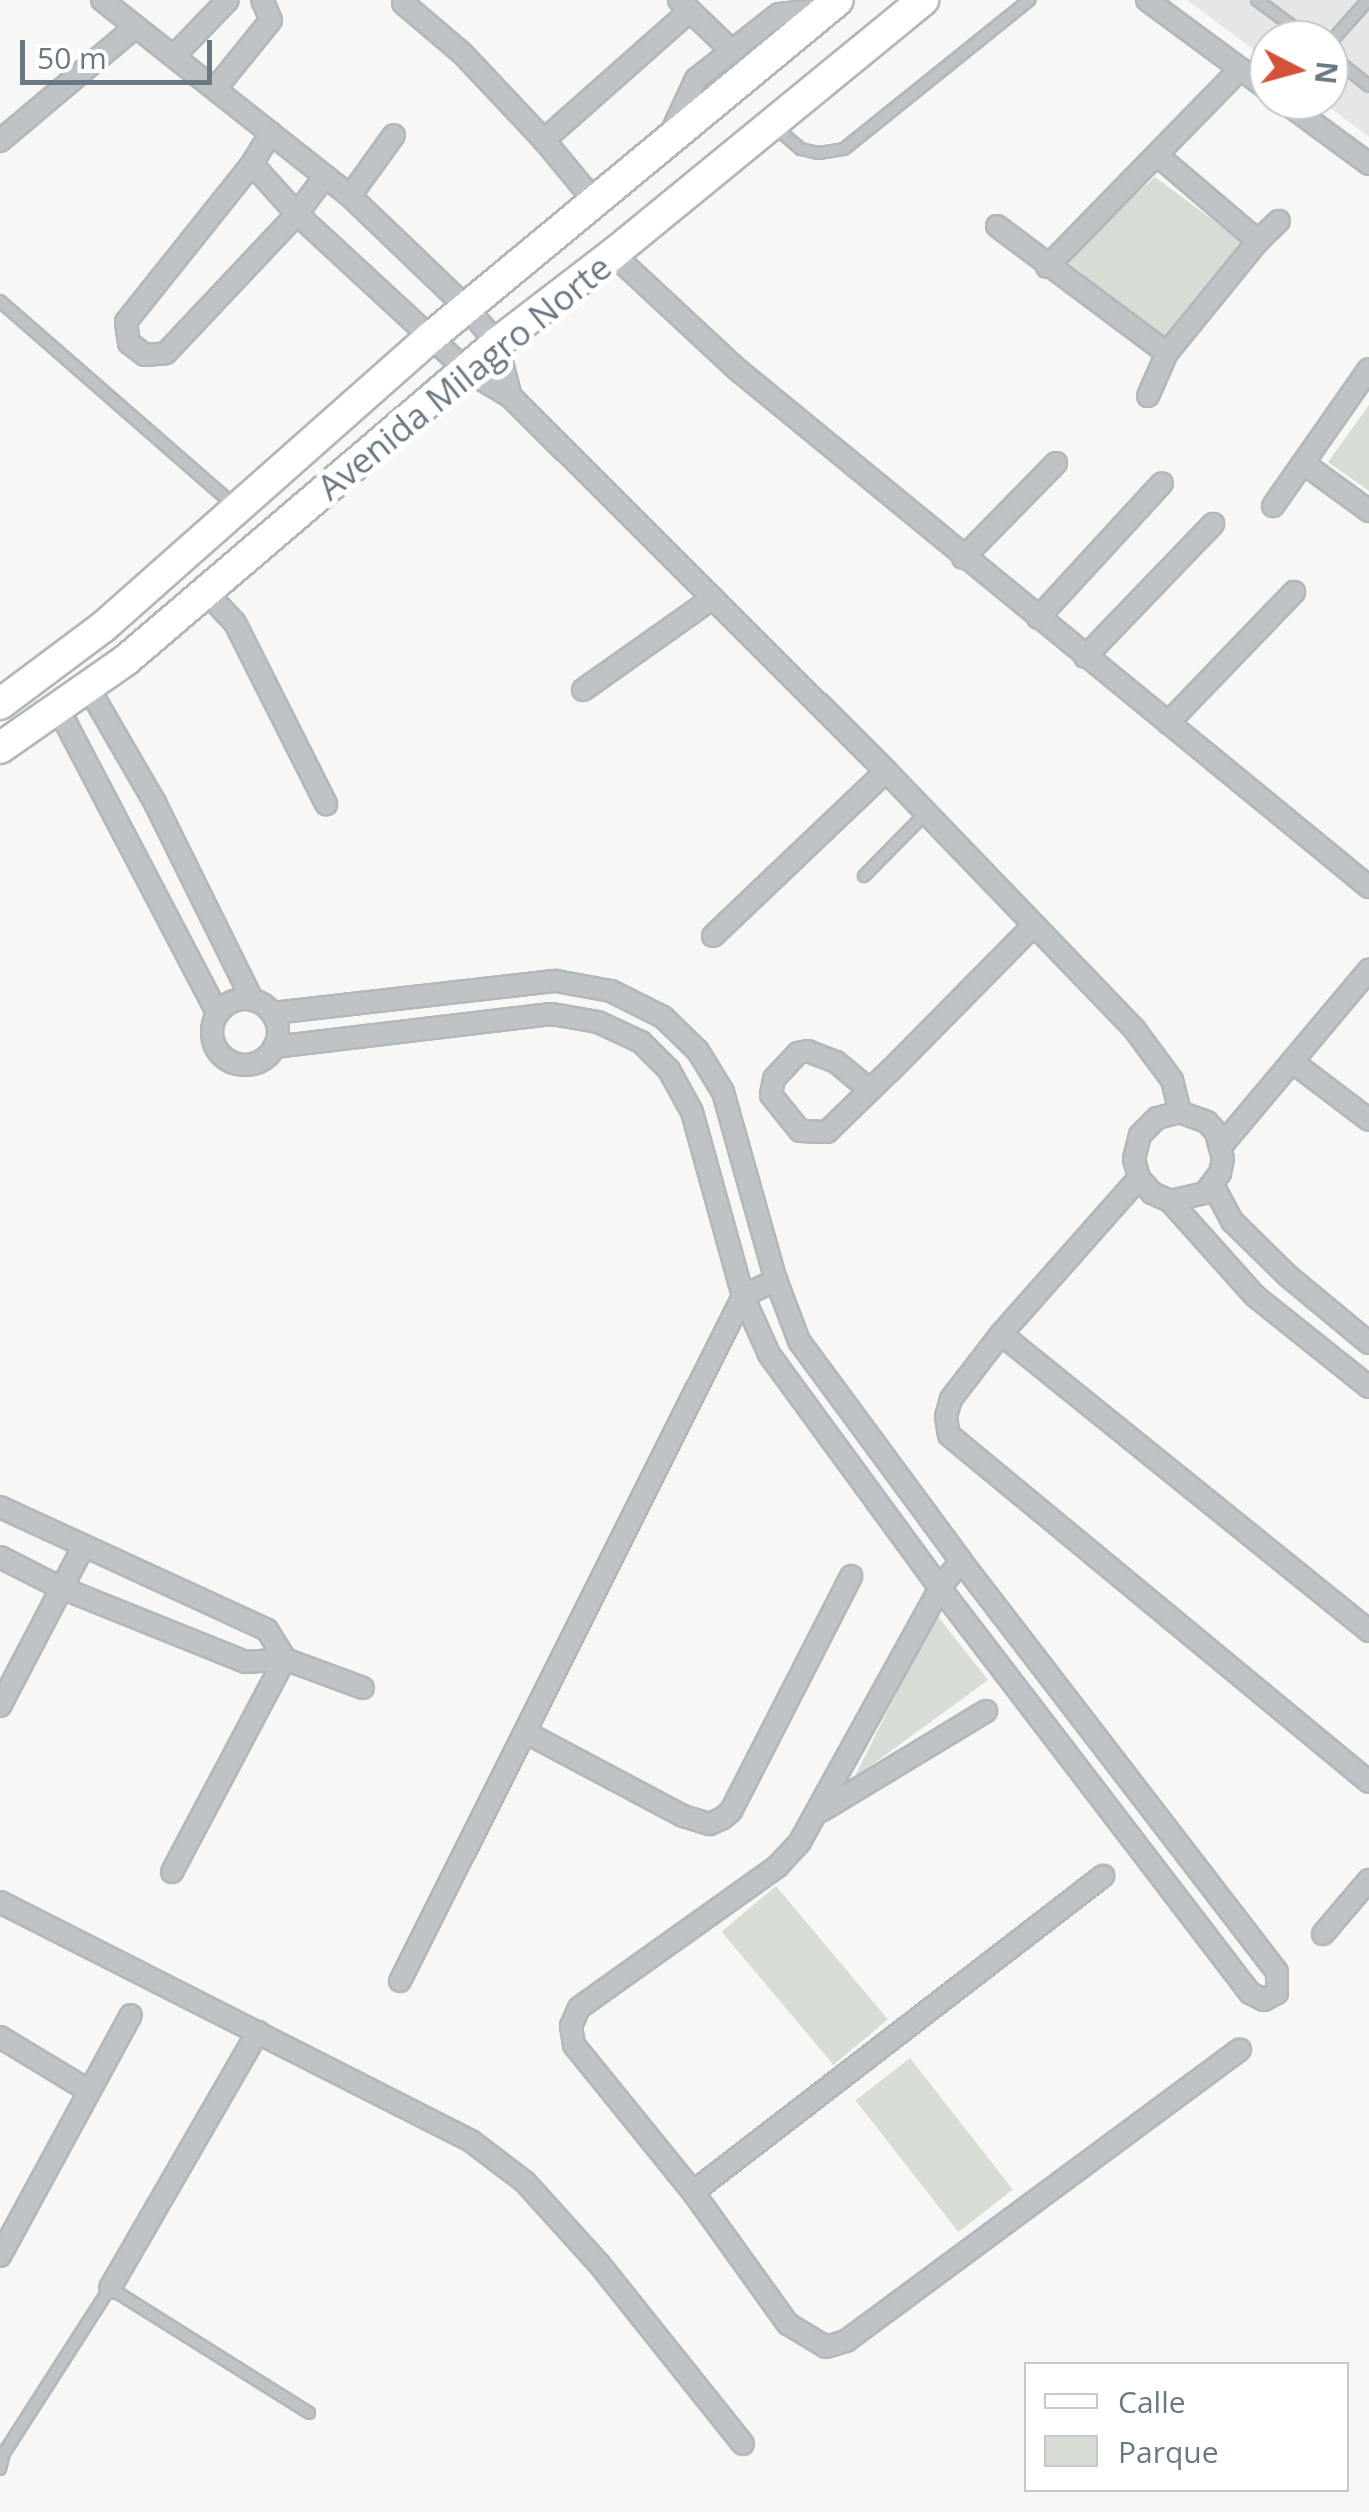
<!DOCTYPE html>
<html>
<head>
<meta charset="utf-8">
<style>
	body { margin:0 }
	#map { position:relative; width:1369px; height:2512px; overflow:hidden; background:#f7f7f5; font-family:"Open Sans",sans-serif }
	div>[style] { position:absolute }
	.built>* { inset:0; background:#e5e6e5 }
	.green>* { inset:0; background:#d7dcd4; transform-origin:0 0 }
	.roads { filter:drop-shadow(2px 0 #b1b7bb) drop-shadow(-2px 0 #b1b7bb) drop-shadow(0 2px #b1b7bb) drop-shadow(0 -2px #b1b7bb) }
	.lane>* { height:10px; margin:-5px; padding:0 5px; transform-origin:5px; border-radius:5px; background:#bfc3c6 }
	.street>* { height:20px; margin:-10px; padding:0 10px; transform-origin:10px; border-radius:10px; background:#bfc3c6 }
	.street>.ring { margin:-10px; padding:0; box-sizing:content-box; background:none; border:20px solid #bfc3c6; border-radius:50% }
	.secondary>* { height:30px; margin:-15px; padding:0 15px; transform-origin:15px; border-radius:15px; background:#fff }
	span { translate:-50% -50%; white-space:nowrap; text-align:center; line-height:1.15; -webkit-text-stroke:10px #fff; paint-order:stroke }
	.street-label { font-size:35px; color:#697983 }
	.legend { position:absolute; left:1024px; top:2362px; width:325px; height:130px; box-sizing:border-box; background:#fff; border:2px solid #c3c9cd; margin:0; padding:12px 18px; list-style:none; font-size:30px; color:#697983 }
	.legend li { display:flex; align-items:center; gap:20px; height:50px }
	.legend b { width:50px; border:2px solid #c3c9cd }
	.north { position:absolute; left:1249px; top:20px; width:100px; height:100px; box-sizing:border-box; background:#fff; border:2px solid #c3c9cd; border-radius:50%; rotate:96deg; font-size:28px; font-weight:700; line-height:40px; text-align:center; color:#697983 }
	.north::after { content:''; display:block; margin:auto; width:35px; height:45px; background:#d45338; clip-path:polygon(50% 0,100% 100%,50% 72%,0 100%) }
	.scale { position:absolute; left:20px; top:40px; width:192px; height:45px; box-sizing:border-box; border:5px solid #697983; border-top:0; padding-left:12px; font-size:30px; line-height:35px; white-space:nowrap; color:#697983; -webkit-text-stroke:8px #fff; paint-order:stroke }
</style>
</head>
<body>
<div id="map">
	<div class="built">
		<i style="clip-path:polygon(1187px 0,1369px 0,1369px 137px,1320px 100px,1329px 100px,1329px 40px,1269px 40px,1269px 61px)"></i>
	</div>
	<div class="green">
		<i style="clip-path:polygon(1155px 177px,1244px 243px,1165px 339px,1065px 260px)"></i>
		<i style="clip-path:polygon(1369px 405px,1369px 491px,1328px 462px)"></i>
		<i style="clip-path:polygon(936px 1614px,988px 1680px,854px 1778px)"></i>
		<i style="left:776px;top:1886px;width:174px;height:71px;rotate:50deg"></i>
		<i style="left:910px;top:2058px;width:167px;height:69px;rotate:52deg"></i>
	</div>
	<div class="roads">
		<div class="lane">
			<i style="left:1257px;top:0;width:67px;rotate:36.5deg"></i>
			<i style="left:1329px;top:44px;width:59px;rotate:-48.4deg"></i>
			<i style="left:1329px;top:54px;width:51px;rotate:38.7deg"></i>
			<i style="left:773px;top:125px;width:37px;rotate:41deg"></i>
			<i style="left:801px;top:149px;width:18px;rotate:13deg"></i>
			<i style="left:819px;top:153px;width:25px;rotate:-9deg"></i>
			<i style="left:844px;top:149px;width:238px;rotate:-38.8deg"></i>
			<i style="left:0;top:301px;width:312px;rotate:41.1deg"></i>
			<i style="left:864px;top:876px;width:88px;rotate:-45.5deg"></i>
			<i style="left:0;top:2469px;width:16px;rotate:-76deg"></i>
			<i style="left:4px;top:2453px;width:196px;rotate:-57.3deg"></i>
			<i style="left:110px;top:2288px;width:235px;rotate:32.1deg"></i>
		</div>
		<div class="street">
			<i style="left:102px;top:0;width:316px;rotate:38.3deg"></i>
			<i style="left:350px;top:196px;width:163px;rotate:43.8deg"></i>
			<i style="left:468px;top:309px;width:45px;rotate:49.5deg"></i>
			<i style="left:497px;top:343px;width:56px;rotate:75.5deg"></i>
			<i style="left:679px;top:0;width:74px;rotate:43.9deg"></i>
			<i style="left:1147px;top:0;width:152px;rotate:36.4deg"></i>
			<i style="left:403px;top:3px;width:77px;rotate:40.3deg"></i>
			<i style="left:462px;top:53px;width:120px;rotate:46.7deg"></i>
			<i style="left:544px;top:140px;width:195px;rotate:-41.5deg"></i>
			<i style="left:175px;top:55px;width:76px;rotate:-46.1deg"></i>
			<i style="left:216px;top:88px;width:87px;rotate:-51deg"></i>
			<i style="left:271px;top:20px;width:22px;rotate:-114deg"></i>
			<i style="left:1282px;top:100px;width:108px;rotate:36.3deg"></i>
			<i style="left:271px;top:133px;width:36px;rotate:122deg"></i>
			<i style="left:252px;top:164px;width:202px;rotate:128.6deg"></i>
			<i style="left:126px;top:322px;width:21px;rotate:82deg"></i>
			<i style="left:129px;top:343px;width:20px;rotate:37deg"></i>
			<i style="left:145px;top:355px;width:21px;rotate:-5deg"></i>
			<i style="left:166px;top:353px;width:191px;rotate:-46.7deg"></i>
			<i style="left:297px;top:214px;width:47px;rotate:-53.6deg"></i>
			<i style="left:671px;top:133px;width:60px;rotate:-65.2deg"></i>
			<i style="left:696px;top:79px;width:105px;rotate:-38.1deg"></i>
			<i style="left:779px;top:14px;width:46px;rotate:-6.2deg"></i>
			<i style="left:544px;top:140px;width:82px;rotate:50.5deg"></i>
			<i style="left:0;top:141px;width:175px;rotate:-40.1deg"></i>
			<i style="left:1157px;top:155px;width:133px;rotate:40.4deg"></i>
			<i style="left:252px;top:164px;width:67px;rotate:48deg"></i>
			<i style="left:297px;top:214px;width:230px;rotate:42.7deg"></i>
			<i style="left:466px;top:370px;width:52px;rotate:31deg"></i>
			<i style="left:511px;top:397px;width:530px;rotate:44.92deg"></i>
			<i style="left:886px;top:771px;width:359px;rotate:46.1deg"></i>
			<i style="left:1135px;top:1030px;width:62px;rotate:53.5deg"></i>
			<i style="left:1172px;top:1080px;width:33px;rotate:76deg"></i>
			<i style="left:350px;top:196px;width:75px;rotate:-54.2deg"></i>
			<i style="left:997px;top:226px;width:212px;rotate:36.8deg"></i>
			<i style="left:613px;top:254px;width:171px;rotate:42.9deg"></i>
			<i style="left:738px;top:370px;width:816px;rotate:39.33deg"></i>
			<i style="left:1047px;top:267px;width:277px;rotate:-45.7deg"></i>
			<i style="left:1148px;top:396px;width:47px;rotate:-66.2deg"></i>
			<i style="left:1167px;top:353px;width:144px;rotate:-50.9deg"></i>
			<i style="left:1258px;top:241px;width:29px;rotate:-44deg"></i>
			<i style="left:1303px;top:463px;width:82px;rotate:36deg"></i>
			<i style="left:1273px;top:506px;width:167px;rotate:-55deg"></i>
			<i style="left:963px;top:558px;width:133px;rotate:-45.6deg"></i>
			<i style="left:206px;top:592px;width:42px;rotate:46.9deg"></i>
			<i style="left:235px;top:623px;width:203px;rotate:63.3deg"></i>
			<i style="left:1038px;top:618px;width:183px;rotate:-47.4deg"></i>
			<i style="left:1085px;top:657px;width:185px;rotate:-46.1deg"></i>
			<i style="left:89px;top:689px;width:132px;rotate:59.9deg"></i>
			<i style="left:155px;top:803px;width:219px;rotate:63.7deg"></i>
			<i style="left:583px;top:690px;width:159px;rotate:-35.3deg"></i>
			<i style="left:59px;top:710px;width:341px;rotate:62.4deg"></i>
			<i style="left:1168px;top:723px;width:182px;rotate:-46.1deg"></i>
			<i style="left:713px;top:936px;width:239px;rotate:-43.6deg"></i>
			<i class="ring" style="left:212px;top:999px;width:46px;height:46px"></i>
			<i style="left:273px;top:1013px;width:285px;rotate:-6.5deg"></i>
			<i style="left:556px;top:981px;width:56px;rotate:10.3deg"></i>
			<i style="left:611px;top:991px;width:58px;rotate:26.6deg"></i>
			<i style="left:663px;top:1017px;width:49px;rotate:44.2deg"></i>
			<i style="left:698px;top:1051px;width:48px;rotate:58.6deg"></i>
			<i style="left:723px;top:1092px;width:195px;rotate:74.3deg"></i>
			<i style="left:776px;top:1280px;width:65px;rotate:69.3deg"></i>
			<i style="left:799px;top:1341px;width:273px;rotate:53.6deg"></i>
			<i style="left:961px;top:1561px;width:518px;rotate:52.44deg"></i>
			<i style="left:1277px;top:1972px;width:21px;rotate:90deg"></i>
			<i style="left:1277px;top:1993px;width:15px;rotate:152deg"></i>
			<i style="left:1264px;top:2000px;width:16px;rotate:-153deg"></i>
			<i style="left:1250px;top:1993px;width:510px;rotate:-127.43deg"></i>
			<i style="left:940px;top:1588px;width:290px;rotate:-126.2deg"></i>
			<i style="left:769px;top:1354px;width:64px;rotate:-114.1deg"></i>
			<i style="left:743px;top:1296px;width:191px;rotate:-105.5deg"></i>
			<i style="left:692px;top:1112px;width:48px;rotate:-118.7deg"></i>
			<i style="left:669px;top:1070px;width:40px;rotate:-135deg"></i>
			<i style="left:641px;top:1042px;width:47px;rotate:-155.1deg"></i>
			<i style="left:598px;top:1022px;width:48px;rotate:-170.3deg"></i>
			<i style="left:551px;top:1014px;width:279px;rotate:173.2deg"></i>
			<i style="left:1294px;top:1063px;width:94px;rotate:37.2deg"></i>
			<i style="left:870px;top:1090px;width:44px;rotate:-140.5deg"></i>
			<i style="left:836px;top:1062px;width:30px;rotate:-159deg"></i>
			<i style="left:808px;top:1051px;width:10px;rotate:169deg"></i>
			<i style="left:798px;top:1053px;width:35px;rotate:133deg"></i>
			<i style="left:774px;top:1079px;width:16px;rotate:101deg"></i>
			<i style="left:771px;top:1095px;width:46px;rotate:51.1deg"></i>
			<i style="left:800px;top:1131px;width:27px;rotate:2deg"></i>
			<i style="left:827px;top:1132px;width:60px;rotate:-44.3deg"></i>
			<i style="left:870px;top:1090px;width:28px;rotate:-44deg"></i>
			<i style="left:890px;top:1071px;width:205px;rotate:-45.4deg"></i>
			<i style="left:1222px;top:1145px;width:229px;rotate:-50deg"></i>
			<i style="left:1139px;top:1178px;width:208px;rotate:131.5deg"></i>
			<i style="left:1001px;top:1334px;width:82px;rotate:127.6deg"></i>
			<i style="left:951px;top:1399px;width:19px;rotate:106deg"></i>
			<i style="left:946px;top:1417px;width:18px;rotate:81deg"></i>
			<i style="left:949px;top:1435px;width:545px;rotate:39.56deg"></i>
			<i style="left:1213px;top:1185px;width:41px;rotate:62.2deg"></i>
			<i style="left:1232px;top:1221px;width:78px;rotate:44.5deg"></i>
			<i style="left:1288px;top:1276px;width:105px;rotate:39.6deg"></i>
			<i style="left:1170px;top:1201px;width:36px;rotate:-13deg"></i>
			<i style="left:1205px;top:1193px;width:25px;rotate:-53deg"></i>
			<i style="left:1220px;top:1173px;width:14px;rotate:-78deg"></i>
			<i style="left:1223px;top:1159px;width:28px;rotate:-105deg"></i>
			<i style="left:1216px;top:1132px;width:13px;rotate:-132deg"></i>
			<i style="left:1207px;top:1122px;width:29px;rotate:-160deg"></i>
			<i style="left:1180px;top:1112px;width:24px;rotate:165deg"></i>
			<i style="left:1157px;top:1118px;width:24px;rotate:135deg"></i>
			<i style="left:1140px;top:1135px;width:25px;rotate:104deg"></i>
			<i style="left:1134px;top:1159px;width:20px;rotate:75deg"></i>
			<i style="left:1139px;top:1178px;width:20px;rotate:49deg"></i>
			<i style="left:1152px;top:1193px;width:20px;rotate:24deg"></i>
			<i style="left:1170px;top:1201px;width:127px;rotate:48.2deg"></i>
			<i style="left:1255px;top:1296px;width:146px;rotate:38.6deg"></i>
			<i style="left:1001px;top:1334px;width:473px;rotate:38.9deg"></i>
			<i style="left:0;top:1507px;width:294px;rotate:24.7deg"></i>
			<i style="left:267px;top:1630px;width:34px;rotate:58deg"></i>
			<i style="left:0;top:1557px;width:66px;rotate:27deg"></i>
			<i style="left:59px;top:1587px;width:201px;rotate:21.9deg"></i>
			<i style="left:246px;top:1662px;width:39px;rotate:-4deg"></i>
			<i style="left:285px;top:1659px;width:83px;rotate:20.4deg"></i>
			<i style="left:961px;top:1561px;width:34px;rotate:128deg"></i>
			<i style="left:940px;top:1588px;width:290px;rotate:118.9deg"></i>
			<i style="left:800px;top:1842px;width:33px;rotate:133deg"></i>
			<i style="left:778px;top:1866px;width:244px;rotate:144.5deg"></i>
			<i style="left:579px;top:2008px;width:20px;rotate:114deg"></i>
			<i style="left:571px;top:2026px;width:19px;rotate:81deg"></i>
			<i style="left:574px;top:2045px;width:189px;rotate:51deg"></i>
			<i style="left:693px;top:2192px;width:163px;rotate:54.3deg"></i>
			<i style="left:788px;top:2324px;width:44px;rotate:31.2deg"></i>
			<i style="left:826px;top:2347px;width:21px;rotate:-17deg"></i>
			<i style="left:846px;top:2341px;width:490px;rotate:-36.5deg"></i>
			<i style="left:0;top:1706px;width:177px;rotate:-62.4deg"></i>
			<i style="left:525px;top:1732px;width:179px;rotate:28deg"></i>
			<i style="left:683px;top:1816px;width:28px;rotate:17deg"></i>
			<i style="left:710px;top:1824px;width:14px;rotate:-25deg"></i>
			<i style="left:723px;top:1818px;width:11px;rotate:-41deg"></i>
			<i style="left:731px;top:1811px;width:264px;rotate:-62.9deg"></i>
			<i style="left:821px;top:1811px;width:193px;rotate:-31.2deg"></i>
			<i style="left:172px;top:1872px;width:241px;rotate:-62.1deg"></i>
			<i style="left:0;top:1902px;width:528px;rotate:26.9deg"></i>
			<i style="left:471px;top:2141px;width:68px;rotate:37.2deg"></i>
			<i style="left:525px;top:2182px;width:112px;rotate:47.9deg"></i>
			<i style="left:600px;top:2265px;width:229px;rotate:51.4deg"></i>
			<i style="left:1323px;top:1934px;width:71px;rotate:-49.6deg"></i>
			<i style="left:400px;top:1981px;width:766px;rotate:-63.4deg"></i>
			<i style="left:743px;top:1296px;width:37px;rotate:-26deg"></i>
			<i style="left:0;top:2037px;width:104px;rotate:31.2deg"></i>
			<i style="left:693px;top:2192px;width:518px;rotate:-37.62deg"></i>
			<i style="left:0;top:2256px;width:274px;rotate:-61.5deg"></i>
			<i style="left:110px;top:2288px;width:296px;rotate:-60deg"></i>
		</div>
		<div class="secondary">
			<i style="left:0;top:704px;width:129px;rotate:-36.8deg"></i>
			<i style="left:103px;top:627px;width:438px;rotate:-41.5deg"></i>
			<i style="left:431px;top:337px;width:528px;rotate:-39.63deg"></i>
			<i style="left:0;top:748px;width:154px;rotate:-34.9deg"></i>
			<i style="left:126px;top:660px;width:488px;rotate:-40.5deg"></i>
			<i style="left:497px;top:343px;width:146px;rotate:-37.5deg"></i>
			<i style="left:613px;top:254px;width:401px;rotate:-39.3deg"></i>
		</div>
	</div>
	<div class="street-label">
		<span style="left:464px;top:377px;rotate:-39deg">Avenida Milagro Norte</span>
	</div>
	<ul class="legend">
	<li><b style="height:12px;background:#fff"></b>Calle</li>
	<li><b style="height:28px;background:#d7dcd4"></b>Parque</li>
	</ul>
	<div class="north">N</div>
	<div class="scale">50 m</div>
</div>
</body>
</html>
